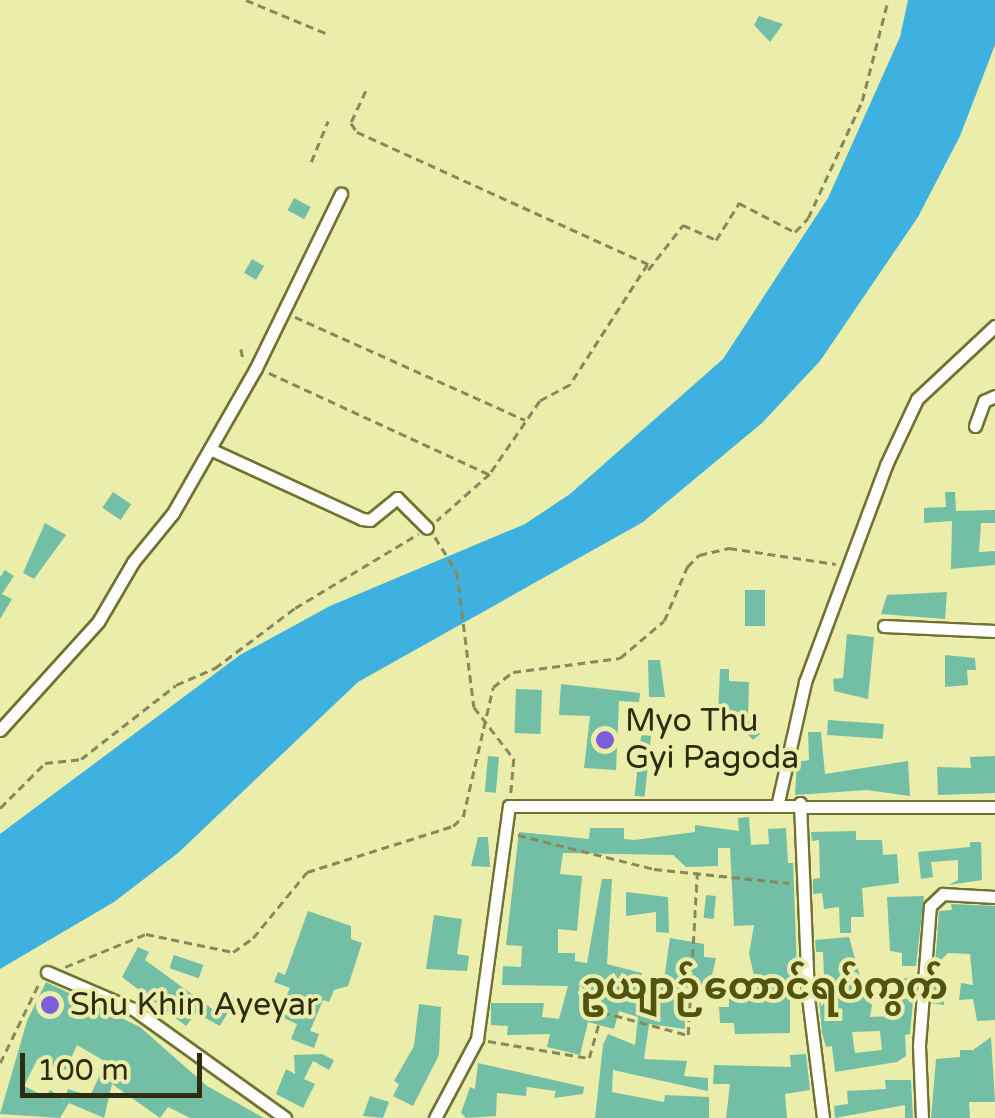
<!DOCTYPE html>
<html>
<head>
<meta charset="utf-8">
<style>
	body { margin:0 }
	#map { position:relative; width:995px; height:1118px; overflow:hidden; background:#ebedaa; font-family:"Varela Round","Noto Sans Myanmar",sans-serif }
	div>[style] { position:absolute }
	.water>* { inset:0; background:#3eb1e0 }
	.building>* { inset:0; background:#73bfa5; transform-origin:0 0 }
	.path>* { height:2.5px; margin-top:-1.25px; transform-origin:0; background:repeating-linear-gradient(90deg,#88895b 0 8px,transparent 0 13px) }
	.roads { filter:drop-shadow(2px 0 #717232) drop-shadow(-2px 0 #717232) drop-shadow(0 2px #717232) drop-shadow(0 -2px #717232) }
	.minor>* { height:11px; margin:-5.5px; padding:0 5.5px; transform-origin:5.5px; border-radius:5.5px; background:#fff }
	.dots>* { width:28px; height:28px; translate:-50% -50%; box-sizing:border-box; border:5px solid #ebedaa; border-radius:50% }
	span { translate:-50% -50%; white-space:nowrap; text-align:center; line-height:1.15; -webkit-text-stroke:8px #ebedaa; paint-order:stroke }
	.poi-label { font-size:32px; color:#2c2d12 }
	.left { translate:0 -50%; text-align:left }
	.quarter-label { font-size:38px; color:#535310; font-weight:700 }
	.scale { position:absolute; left:20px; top:1053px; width:182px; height:45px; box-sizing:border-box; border:5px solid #2c2d12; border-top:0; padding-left:12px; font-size:30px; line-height:35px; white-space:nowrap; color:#2c2d12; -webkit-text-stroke:8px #ebedaa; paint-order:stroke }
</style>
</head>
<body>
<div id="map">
	<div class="water">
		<i style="clip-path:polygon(908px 0,995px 0,995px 45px,960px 136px,918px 217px,820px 361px,762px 423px,643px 522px,358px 682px,178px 853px,114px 902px,0 969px,0 834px,240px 655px,330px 606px,525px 524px,570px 494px,723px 359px,828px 198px,900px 37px)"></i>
	</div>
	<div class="building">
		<i style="clip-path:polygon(759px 16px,783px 24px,770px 42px,754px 25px)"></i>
		<i style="left:294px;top:198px;width:19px;height:14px;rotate:28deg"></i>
		<i style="left:252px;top:259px;width:14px;height:16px;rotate:30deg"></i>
		<i style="left:113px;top:492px;width:22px;height:19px;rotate:34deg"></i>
		<i style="clip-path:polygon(945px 492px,955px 492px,956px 511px,995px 510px,995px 523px,981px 523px,979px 552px,995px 551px,995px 565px,951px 569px,952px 521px,924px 523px,924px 508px,946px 507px)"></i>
		<i style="clip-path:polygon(45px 523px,66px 535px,34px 579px,23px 573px)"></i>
		<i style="clip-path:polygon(5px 570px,14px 576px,2px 594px,12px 599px,0 619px,0 577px)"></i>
		<i style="left:745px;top:590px;width:20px;height:36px"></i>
		<i style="clip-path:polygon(947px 592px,945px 619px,881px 614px,887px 595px)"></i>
		<i style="clip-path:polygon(847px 634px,874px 637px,868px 699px,834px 691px,833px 679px,843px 678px)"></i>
		<i style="clip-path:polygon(945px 655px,975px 658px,976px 670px,967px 670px,968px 685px,945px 687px)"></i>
		<i style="clip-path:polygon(648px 660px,660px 660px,665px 697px,649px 697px)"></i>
		<i style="clip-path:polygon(720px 669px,729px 669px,729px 681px,749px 682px,748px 720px,760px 734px,753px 740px,737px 723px,718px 717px)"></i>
		<i style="clip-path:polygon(561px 684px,640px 693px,639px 702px,619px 701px,616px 770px,584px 768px,590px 716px,559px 715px)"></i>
		<i style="left:516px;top:689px;width:26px;height:44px;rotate:2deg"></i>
		<i style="left:828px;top:720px;width:56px;height:15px;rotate:4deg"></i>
		<i style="clip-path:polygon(808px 732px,821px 732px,825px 774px,908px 761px,910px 796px,867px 790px,795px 795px,797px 762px,809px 760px)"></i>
		<i style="left:641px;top:735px;width:10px;height:61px;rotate:6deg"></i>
		<i style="left:488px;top:756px;width:11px;height:36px;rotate:5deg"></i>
		<i style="clip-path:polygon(995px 756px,995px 793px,938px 795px,937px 767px,971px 768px,970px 757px)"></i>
		<i style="clip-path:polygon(749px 817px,751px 845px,769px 844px,768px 829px,786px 828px,788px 863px,793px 863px,797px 969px,790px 978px,790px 1033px,735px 1034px,734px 1023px,720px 1023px,719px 1007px,729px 1007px,729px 994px,758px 992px,749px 954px,754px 925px,734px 926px,730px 848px,718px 848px,718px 866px,686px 867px,673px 855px,563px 853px,560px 874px,582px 876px,577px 931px,558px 929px,558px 953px,575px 953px,575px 961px,587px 963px,602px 879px,612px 879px,607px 964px,642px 973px,642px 978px,664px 979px,670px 938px,704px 944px,704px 957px,716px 958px,709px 988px,684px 988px,685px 1029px,649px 1024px,644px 1059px,687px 1061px,684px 1076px,708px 1078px,708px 1091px,613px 1070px,612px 1092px,664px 1102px,665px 1095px,709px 1097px,709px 1118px,595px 1118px,603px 1045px,608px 1034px,635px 1045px,638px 1017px,619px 1011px,614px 1029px,588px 1022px,580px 1055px,547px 1047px,550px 1034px,507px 1035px,508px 1026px,491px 1025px,491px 1003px,544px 1003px,542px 1017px,559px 1019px,568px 986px,502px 985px,503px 966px,521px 967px,522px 946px,506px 945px,519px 832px,589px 839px,590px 828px,624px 828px,624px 839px,634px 840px,695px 832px,695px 825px,739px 831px,738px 818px)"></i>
		<i style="clip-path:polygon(856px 831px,856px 840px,882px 840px,883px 855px,897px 854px,899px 883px,862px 888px,864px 917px,851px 917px,851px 933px,840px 933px,839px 907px,824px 909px,822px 893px,813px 894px,813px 879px,820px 878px,819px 840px,812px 841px,811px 832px)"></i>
		<i style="clip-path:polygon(478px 837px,488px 837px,490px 867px,471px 866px)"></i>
		<i style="clip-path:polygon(970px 842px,981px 842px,982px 880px,949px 885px,958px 880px,958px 860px,931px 862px,933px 877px,921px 879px,918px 852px,970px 847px)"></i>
		<i style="clip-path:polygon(626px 892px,668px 897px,669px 933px,656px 932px,656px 912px,626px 916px)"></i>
		<i style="left:706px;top:895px;width:10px;height:23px;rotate:6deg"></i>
		<i style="clip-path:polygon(924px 896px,916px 966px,902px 966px,902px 953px,890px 951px,887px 897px)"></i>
		<i style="clip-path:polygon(951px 904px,995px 906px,995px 1020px,977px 1021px,973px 999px,959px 1000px,961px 983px,973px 985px,970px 954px,948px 953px,935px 966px,939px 911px,952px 910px)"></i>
		<i style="clip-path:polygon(308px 911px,351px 926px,351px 939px,362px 943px,348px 986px,334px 990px,329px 1002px,323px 1000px,310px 1031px,319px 1034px,314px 1048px,291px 1039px,297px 1024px,277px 1015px,290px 988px,274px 982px,278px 972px,285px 975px)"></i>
		<i style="clip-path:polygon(434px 915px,462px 919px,457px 954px,469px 956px,467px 971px,426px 969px)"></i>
		<i style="clip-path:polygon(evenodd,849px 937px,861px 980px,876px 981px,870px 1017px,894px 1016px,893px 1000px,906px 999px,904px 978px,915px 979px,910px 1034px,905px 1035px,906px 1056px,897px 1062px,835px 1072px,832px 1046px,826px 1047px,822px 1033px,817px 978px,824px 977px,823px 952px,816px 952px,815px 940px,849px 937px,880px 1031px,882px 1050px,855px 1053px,852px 1032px,880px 1031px)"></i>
		<i style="clip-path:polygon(138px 947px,149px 952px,145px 960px,215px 1011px,225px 992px,236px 998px,220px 1026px,196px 1013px,186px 1026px,122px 977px)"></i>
		<i style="left:174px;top:955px;width:31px;height:14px;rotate:19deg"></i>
		<i style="clip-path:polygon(934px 981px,942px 982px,944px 1005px,932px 1003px)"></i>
		<i style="clip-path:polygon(evenodd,46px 982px,140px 1027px,207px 1086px,264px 1118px,190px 1118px,168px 1107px,160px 1118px,112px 1084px,104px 1118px,69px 1103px,60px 1118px,0 1114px,27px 1021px,46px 982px,77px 1045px,106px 1062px,90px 1096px,68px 1089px,64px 1099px,50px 1090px,46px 1097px,24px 1086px,37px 1060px,66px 1070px,77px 1045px)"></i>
		<i style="clip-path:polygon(419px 1004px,441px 1007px,439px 1055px,413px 1106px,393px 1096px,399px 1084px,394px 1081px,414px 1046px)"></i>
		<i style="clip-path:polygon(991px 1037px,995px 1102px,969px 1102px,970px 1118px,931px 1118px,936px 1059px,960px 1057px,960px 1050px,973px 1050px)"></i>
		<i style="clip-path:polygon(322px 1054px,334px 1060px,329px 1070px,313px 1061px,304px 1079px,315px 1084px,303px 1108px,276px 1094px,286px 1069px,295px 1074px,294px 1055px)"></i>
		<i style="clip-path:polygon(806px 1054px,810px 1090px,785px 1094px,787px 1118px,726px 1118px,730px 1084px,713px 1084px,714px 1065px,791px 1067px,790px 1055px)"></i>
		<i style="clip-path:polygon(478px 1063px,584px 1087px,583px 1094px,554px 1098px,556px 1091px,527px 1087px,526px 1096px,497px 1093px,496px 1116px,466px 1118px,461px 1113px,470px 1087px,475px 1089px)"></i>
		<i style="clip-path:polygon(885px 1080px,911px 1080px,913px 1118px,905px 1118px,905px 1105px,835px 1118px,834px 1106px,848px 1104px,847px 1091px,886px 1089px)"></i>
		<i style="clip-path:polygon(370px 1096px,389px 1102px,383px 1118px,363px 1116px)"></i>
	</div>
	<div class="path">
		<i style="left:246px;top:0;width:89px;rotate:22.5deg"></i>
		<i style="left:366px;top:91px;width:35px;rotate:115deg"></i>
		<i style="left:351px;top:123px;width:11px;rotate:56deg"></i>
		<i style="left:357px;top:132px;width:320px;rotate:24.4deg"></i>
		<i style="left:648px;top:264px;width:144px;rotate:122.8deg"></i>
		<i style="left:570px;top:385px;width:34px;rotate:152deg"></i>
		<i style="left:540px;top:401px;width:88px;rotate:124.4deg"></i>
		<i style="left:490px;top:474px;width:71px;rotate:138.4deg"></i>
		<i style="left:311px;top:162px;width:44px;rotate:-67.5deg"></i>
		<i style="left:648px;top:270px;width:57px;rotate:-52.1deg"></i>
		<i style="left:683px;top:225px;width:36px;rotate:24deg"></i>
		<i style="left:716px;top:240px;width:44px;rotate:-58.1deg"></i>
		<i style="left:739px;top:203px;width:63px;rotate:27.4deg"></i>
		<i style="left:795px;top:232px;width:19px;rotate:-47deg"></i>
		<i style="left:808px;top:218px;width:129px;rotate:-65.2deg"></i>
		<i style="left:862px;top:101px;width:104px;rotate:-75.6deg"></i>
		<i style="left:295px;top:317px;width:252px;rotate:24.1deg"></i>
		<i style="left:241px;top:349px;width:13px;rotate:77deg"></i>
		<i style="left:269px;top:373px;width:242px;rotate:24.7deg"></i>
		<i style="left:435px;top:537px;width:41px;rotate:57.8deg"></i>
		<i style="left:457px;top:572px;width:136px;rotate:82.8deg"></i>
		<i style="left:474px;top:707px;width:66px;rotate:52.4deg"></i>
		<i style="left:514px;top:759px;width:36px;rotate:95deg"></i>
		<i style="left:0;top:808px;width:64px;rotate:-45deg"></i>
		<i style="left:45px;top:763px;width:36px;rotate:-6deg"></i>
		<i style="left:81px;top:759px;width:120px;rotate:-37.9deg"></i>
		<i style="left:176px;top:685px;width:43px;rotate:-23.6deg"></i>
		<i style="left:215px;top:668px;width:100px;rotate:-36.9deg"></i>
		<i style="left:295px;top:608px;width:144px;rotate:-31deg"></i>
		<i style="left:518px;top:835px;width:140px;rotate:14deg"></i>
		<i style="left:654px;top:869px;width:136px;rotate:5.9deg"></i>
		<i style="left:65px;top:967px;width:87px;rotate:-22.2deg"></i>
		<i style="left:146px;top:934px;width:89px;rotate:11.7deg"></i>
		<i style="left:233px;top:952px;width:24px;rotate:-35deg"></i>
		<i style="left:253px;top:938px;width:85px;rotate:-50.7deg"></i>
		<i style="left:307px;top:872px;width:153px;rotate:-17.5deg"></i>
		<i style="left:453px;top:826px;width:13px;rotate:-42deg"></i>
		<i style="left:463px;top:817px;width:133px;rotate:-77deg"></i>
		<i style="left:493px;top:687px;width:25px;rotate:-37deg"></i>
		<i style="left:513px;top:672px;width:108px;rotate:-7.5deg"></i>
		<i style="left:620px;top:658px;width:57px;rotate:-40.1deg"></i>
		<i style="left:664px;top:621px;width:59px;rotate:-66.9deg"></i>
		<i style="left:687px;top:567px;width:17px;rotate:-45deg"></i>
		<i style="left:699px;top:555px;width:31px;rotate:-13deg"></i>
		<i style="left:729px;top:548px;width:108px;rotate:8.5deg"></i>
		<i style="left:488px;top:1041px;width:102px;rotate:9.6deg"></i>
		<i style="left:589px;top:1058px;width:48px;rotate:-74.2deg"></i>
		<i style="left:602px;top:1012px;width:89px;rotate:15deg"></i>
		<i style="left:688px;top:1035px;width:163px;rotate:-86.8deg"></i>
		<i style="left:0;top:1063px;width:89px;rotate:-64deg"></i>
	</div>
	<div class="roads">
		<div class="minor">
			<i style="left:975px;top:426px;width:27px;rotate:-70deg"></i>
			<i style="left:984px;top:401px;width:12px;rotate:-24deg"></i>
			<i style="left:210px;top:449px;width:167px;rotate:24.7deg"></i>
			<i style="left:362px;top:519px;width:8px;rotate:7deg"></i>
			<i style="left:370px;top:520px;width:35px;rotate:-39deg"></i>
			<i style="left:397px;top:498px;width:42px;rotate:45deg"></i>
			<i style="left:884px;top:626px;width:111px;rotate:2.6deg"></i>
			<i style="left:0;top:730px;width:146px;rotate:-47.8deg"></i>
			<i style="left:98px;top:622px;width:69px;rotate:-59.7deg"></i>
			<i style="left:133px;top:562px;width:63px;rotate:-50.8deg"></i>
			<i style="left:173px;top:513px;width:167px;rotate:-60.2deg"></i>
			<i style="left:256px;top:368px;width:194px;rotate:-64deg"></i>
			<i style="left:778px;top:802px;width:123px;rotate:-77.3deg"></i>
			<i style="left:805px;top:682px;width:232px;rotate:-69.5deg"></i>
			<i style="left:886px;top:465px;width:73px;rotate:-64.8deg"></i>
			<i style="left:917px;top:399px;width:107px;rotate:-43.1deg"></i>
			<i style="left:800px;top:803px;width:194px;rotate:87.6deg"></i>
			<i style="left:808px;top:997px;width:122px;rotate:82.9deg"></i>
			<i style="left:47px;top:972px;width:94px;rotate:23.3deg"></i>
			<i style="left:133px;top:1009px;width:187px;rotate:35.6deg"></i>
			<i style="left:435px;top:1118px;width:89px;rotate:-62deg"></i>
			<i style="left:477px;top:1039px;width:235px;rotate:-82.2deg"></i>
			<i style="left:509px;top:806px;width:486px;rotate:0.1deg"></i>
			<i style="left:922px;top:1118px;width:73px;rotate:-92.4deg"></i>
			<i style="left:919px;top:1045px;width:139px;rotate:-85.5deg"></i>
			<i style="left:930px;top:906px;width:18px;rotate:-43deg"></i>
			<i style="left:943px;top:894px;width:51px;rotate:3.4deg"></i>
		</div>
	</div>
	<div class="dots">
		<i style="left:605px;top:740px;background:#7a5fd9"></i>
		<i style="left:50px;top:1005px;background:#7a5fd9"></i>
	</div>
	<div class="poi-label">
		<span class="left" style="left:625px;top:740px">Myo Thu<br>Gyi Pagoda</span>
		<span class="left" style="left:70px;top:1005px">Shu Khin Ayeyar</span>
	</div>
	<div class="quarter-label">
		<span style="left:764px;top:988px">ဥယျာဉ်တောင်ရပ်ကွက်</span>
	</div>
	<div class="scale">100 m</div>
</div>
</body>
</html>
